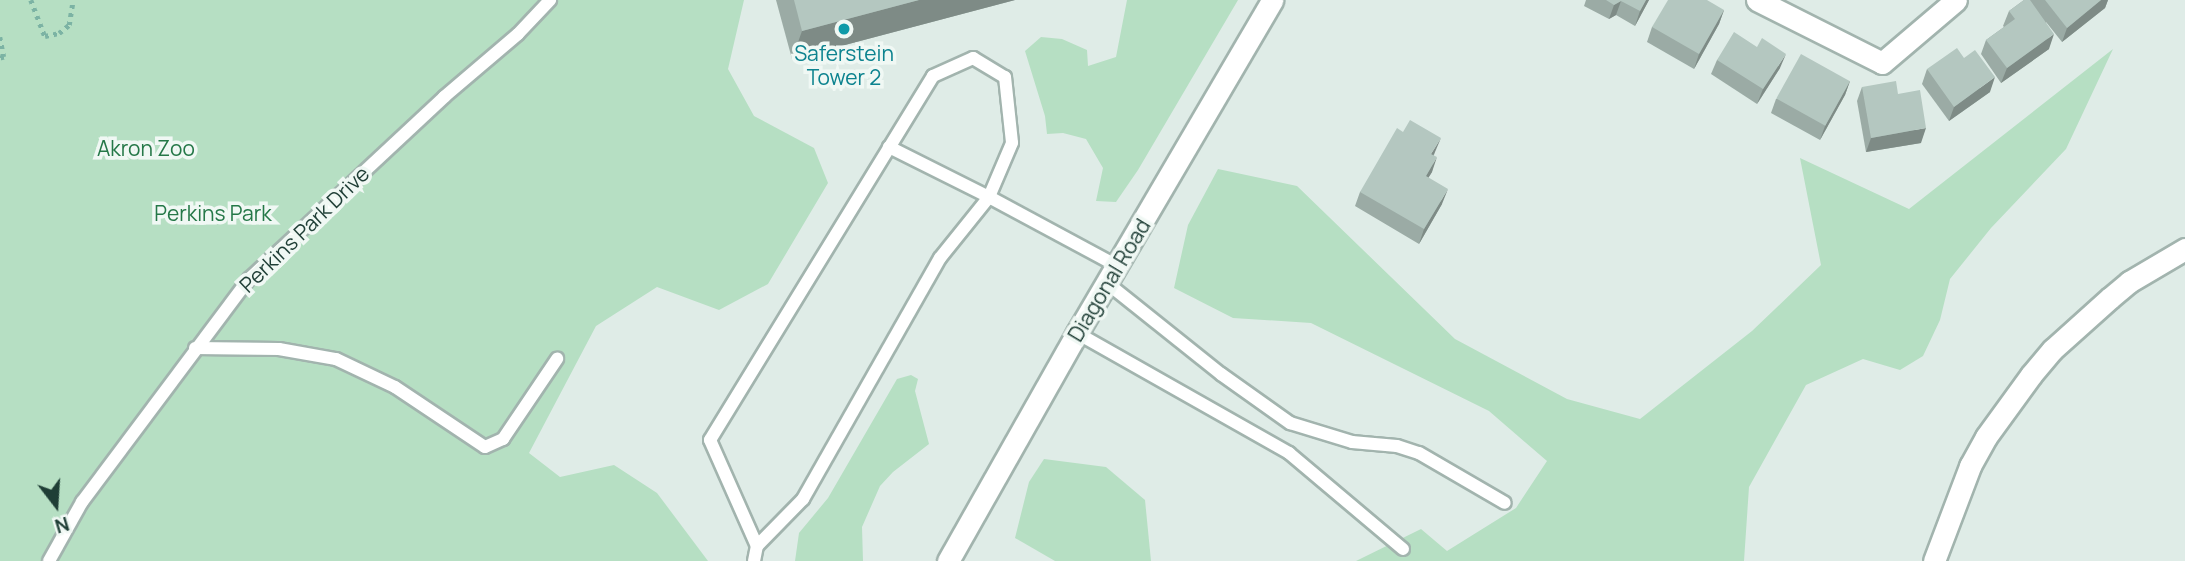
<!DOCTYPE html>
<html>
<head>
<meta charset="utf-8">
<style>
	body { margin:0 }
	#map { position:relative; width:2185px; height:561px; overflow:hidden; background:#dfece7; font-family:Manrope,sans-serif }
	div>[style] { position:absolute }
	.green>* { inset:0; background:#b6dfc3 }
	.path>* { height:4.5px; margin-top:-2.25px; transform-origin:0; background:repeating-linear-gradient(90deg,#7cb3a4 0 3.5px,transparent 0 8.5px) }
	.roads { filter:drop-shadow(2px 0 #a2b4ae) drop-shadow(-2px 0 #a2b4ae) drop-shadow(0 2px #a2b4ae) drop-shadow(0 -2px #a2b4ae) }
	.lane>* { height:12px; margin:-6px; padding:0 6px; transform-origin:6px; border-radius:6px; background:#fff }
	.street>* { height:21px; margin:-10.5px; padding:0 10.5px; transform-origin:10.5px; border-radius:10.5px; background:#fff }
	.secondary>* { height:21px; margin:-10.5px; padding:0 10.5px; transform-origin:10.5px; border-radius:10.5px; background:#fff }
	.wall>* { inset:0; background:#9baba5 }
	.shaded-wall>* { inset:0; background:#7e8b86 }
	.building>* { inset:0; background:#b4c7c0; transform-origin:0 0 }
	.dots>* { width:19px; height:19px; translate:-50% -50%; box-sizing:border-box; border:4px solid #f0f8f4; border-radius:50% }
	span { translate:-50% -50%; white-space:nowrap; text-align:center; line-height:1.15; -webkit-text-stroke:7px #f0f8f4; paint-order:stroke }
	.culture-label { font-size:21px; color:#0d838f }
	.park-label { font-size:21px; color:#257848 }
	.street-label { font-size:21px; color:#1f3e36 }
	.north { position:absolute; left:21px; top:470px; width:70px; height:70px; -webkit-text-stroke:5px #f0f8f4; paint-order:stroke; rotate:163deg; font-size:19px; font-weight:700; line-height:28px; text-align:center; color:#1f3e36 }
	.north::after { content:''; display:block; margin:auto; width:24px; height:32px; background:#1f3e36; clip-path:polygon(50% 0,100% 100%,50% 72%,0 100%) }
</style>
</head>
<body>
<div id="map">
	<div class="green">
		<i style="clip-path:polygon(0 0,744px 0,728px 69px,754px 116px,814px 148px,828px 183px,768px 284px,719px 310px,657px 287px,596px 326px,529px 453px,560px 477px,614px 465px,657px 493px,708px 561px,0 561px)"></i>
		<i style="clip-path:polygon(1127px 0,1238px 0,1138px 170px,1116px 202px,1096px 201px,1103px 168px,1086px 139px,1063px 133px,1047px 134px,1045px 116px,1025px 51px,1041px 37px,1062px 39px,1087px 50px,1088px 66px,1116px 57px)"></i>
		<i style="clip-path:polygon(2113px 49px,2066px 149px,1991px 228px,1950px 279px,1940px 320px,1923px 356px,1900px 370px,1863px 359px,1806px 385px,1749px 487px,1744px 561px,1356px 561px,1421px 529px,1447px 551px,1516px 508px,1547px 461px,1489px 411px,1311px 323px,1233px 318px,1174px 288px,1188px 225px,1218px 169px,1297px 186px,1455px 339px,1567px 399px,1640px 419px,1752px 331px,1821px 265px,1800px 158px,1909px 209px)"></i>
		<i style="clip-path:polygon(911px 375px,918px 379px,915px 391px,929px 444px,893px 472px,880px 486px,862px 527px,863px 561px,795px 561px,799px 533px,828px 498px,897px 379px)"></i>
		<i style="clip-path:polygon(1044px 459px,1106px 467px,1145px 500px,1151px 561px,1055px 561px,1015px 538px,1029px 482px)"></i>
	</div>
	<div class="path">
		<i style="left:31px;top:0;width:39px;rotate:69deg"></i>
		<i style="left:45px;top:36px;width:14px;rotate:-12deg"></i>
		<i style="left:59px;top:33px;width:13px;rotate:-39deg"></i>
		<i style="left:69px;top:25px;width:25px;rotate:-81deg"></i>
		<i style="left:0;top:37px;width:20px;rotate:79deg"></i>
		<i style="left:4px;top:57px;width:4px;rotate:166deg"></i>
	</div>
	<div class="roads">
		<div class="lane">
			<i style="left:1107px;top:283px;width:146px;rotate:38.6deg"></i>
			<i style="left:1221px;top:374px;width:85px;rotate:35.4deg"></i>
			<i style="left:1290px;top:423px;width:65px;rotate:17deg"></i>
			<i style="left:1352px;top:442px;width:45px;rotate:5.1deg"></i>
			<i style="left:1397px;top:446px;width:23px;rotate:18deg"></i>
			<i style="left:1419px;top:453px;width:99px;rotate:30.2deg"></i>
			<i style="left:1077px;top:333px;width:244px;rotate:29.5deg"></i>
			<i style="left:1289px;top:453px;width:149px;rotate:40.1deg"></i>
			<i style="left:195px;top:348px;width:84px;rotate:0.7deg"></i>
			<i style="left:279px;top:349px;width:58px;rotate:10deg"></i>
			<i style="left:336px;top:359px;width:65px;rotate:25.4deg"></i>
			<i style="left:395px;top:387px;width:108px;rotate:33.7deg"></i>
			<i style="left:485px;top:447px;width:20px;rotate:-24deg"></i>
			<i style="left:503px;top:439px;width:97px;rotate:-56deg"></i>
			<i style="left:757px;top:546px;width:66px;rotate:-45.6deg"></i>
			<i style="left:803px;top:499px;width:277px;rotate:-60.4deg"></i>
			<i style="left:940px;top:258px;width:78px;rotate:-51.2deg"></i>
			<i style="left:989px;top:197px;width:112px;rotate:-153.4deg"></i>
			<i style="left:49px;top:561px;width:68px;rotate:-60.8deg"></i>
			<i style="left:82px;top:502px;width:279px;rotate:-53.2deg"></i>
			<i style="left:249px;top:279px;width:267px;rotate:-43deg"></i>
			<i style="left:444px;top:97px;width:97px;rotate:-40.4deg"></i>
			<i style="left:518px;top:34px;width:47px;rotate:-46.7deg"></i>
			<i style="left:754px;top:561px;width:15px;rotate:-79deg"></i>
			<i style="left:757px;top:546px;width:116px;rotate:-113.9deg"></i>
			<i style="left:710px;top:440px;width:427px;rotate:-58.5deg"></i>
			<i style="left:933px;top:76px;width:44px;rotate:-24.2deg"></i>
			<i style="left:973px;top:58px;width:37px;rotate:31deg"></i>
			<i style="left:1005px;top:77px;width:66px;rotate:83.9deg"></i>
			<i style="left:1012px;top:143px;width:59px;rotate:113.1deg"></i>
			<i style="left:989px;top:197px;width:145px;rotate:28.3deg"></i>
		</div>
		<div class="street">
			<i style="left:1757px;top:0;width:140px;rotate:26.7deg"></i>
			<i style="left:1882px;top:63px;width:97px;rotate:-40.4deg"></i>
			<i style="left:1934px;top:561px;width:102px;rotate:-69.2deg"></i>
			<i style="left:1970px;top:466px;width:33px;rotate:-61deg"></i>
			<i style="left:1986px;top:437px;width:77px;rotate:-54deg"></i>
			<i style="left:2031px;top:375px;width:33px;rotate:-50deg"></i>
			<i style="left:2052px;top:350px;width:78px;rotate:-41.9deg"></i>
			<i style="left:2110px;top:298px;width:25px;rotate:-40deg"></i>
			<i style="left:2129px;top:282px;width:65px;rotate:-30.5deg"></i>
		</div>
		<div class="secondary">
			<i style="left:948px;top:561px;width:262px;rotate:-60.5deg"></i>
			<i style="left:1077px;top:333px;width:386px;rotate:-59.6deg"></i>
		</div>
	</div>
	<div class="wall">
		<i style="clip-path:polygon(776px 0,1015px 0,792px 59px)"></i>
		<i style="clip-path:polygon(1586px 0,1649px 0,1635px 26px,1616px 15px,1609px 19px,1584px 6px)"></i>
		<i style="clip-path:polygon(2024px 0,2108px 0,2105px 8px,2062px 42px,2046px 22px,2049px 49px,2001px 83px,1981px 54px,1986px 40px,2004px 27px,2003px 26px,2009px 11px)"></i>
		<i style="clip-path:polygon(1724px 10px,1719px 24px,1694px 69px,1647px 42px,1652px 27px)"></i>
		<i style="clip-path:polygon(1757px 47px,1780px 68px,1757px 104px,1711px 74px,1717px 60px)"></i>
		<i style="clip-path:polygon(1927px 69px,1990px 92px,1949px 121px,1922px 84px)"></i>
		<i style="clip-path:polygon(1850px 81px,1845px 95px,1820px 140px,1771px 113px,1776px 99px)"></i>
		<i style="clip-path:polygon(1862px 87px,1898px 94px,1921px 143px,1866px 152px,1857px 101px)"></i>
		<i style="clip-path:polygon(1435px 152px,1434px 155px,1432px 172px,1428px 178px,1442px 204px,1419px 244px,1355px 206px,1360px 192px)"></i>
	</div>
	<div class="shaded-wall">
		<i style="clip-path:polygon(919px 0,1015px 0,792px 59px,802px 31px)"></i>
		<i style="clip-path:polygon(1646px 0,1649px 0,1635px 26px,1640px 11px)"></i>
		<i style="clip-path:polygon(2101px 0,2108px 0,2105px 8px,2062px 42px,2067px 28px)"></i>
		<i style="clip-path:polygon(1621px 1px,1616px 15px,1609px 19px,1614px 5px)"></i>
		<i style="clip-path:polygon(1724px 10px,1719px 24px,1694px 69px,1699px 54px)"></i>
		<i style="clip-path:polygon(2054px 34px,2049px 49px,2001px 83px,2007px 68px)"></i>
		<i style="clip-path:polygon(1786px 54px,1780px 68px,1757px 104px,1763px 89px)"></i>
		<i style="clip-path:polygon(1995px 77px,1990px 92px,1949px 121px,1954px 107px)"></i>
		<i style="clip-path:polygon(1850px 81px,1845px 95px,1820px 140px,1825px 126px)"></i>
		<i style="clip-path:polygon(1926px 128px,1921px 143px,1866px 152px,1871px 138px)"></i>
		<i style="clip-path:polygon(1441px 138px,1435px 152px,1426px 168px,1431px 154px)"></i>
		<i style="clip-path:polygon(1437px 157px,1432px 172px,1420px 191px,1426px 176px)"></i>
		<i style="clip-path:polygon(1448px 189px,1442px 204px,1419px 244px,1424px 229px)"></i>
	</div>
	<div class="building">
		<i style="clip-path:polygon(794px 0,919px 0,802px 31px)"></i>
		<i style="clip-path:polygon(1606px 0,1646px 0,1640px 11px,1621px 1px,1614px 5px)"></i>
		<i style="clip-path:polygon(1668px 0,1707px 0,1724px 10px,1699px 54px,1652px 27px)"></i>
		<i style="clip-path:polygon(2024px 0,2030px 0,2054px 34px,2007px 68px,1986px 40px,2015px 19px,2009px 11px)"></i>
		<i style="clip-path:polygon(2045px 0,2101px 0,2067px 28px)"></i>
		<i style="clip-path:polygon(1734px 32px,1757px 47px,1762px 38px,1786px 54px,1763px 89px,1717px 60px)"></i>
		<i style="clip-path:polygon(1957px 48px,1964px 58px,1975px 50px,1995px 77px,1954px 107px,1927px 69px)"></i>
		<i style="left:1801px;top:54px;width:56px;height:51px;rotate:29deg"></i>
		<i style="clip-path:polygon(1896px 81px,1898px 94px,1920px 90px,1926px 128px,1871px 138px,1862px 87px)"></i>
		<i style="clip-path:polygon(1410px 120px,1441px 138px,1431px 154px,1437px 157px,1426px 176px,1448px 189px,1424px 229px,1360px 192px,1397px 128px,1403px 132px)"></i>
	</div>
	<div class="dots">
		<i style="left:844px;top:29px;background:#0f9aa8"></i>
	</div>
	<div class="culture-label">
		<span style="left:844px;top:65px">Saferstein<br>Tower 2</span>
	</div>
	<div class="park-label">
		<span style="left:146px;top:148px">Akron Zoo</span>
		<span style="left:213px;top:213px">Perkins Park</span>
	</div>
	<div class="street-label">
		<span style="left:304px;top:229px;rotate:-44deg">Perkins Park Drive</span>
		<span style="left:1109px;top:280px;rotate:-59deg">Diagonal Road</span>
	</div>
	<div class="north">N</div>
</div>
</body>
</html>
